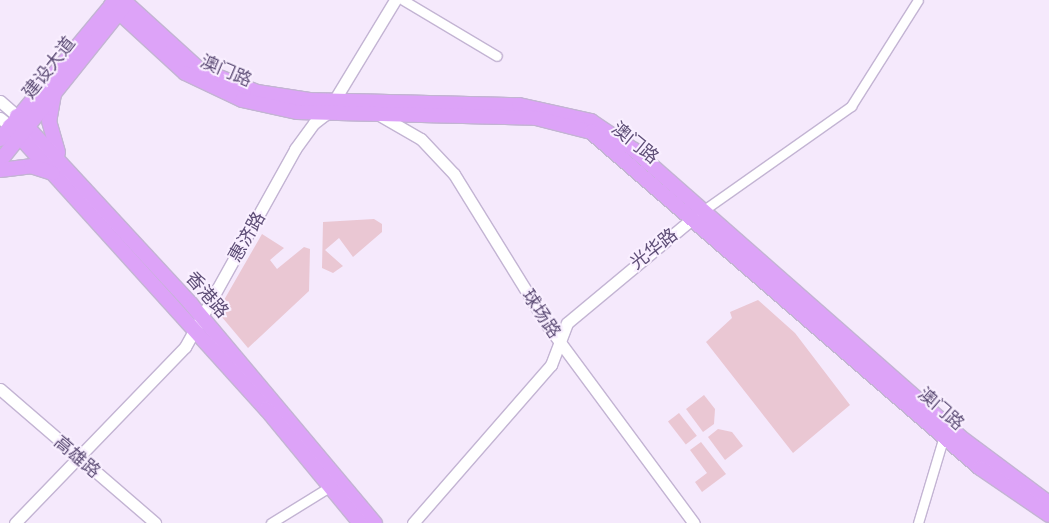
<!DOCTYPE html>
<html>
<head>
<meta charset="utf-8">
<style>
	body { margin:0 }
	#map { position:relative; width:1049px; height:523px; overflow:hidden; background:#f5e9fc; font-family:"Space Grotesk","Noto Sans SC",sans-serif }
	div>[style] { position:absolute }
	.green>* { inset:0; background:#eac7d3; transform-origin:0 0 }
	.roads { filter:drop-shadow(1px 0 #c3b4d3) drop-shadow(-1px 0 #c3b4d3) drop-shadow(0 1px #c3b4d3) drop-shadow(0 -1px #c3b4d3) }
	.street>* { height:9px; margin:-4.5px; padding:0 4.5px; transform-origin:4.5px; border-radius:4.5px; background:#fff }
	.secondary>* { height:11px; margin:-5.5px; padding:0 5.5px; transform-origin:5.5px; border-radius:5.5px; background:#fff }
	.primary>* { height:14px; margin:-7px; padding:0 7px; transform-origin:7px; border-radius:7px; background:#dda3f8 }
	span { translate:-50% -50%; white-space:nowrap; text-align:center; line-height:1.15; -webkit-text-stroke:4px #f9efff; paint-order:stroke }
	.street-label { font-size:18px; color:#5d4d76 }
</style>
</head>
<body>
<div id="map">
	<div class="green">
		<i style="clip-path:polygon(374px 219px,382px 224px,382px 232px,353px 257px,339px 238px,325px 250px,343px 266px,333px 273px,322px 268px,323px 222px)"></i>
		<i style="clip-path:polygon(262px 234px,284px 248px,270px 260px,277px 269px,304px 247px,310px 249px,309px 291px,248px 348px,221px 316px,220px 307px)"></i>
		<i style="clip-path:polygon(758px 300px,795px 333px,850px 405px,793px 453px,706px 342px,732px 318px,730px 312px)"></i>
		<i style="clip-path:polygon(704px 395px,715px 409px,714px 424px,703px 432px,686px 409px)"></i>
		<i style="left:679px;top:413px;width:29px;height:14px;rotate:52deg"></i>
		<i style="clip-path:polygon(718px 429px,732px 432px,743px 446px,725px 460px,708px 437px)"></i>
		<i style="clip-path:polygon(701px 442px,726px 474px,702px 492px,695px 482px,707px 473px,690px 450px)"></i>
	</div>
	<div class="roads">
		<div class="street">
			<i style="left:403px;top:0;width:109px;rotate:30.8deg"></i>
			<i style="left:701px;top:212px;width:184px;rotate:-35.2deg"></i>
			<i style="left:851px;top:106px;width:125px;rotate:-57.7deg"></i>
			<i style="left:271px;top:523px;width:70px;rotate:-31.7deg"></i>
			<i style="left:918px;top:523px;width:91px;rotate:-73.4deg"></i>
		</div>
		<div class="secondary">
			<i style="left:0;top:101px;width:23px;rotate:41deg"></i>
			<i style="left:381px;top:116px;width:46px;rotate:29.9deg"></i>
			<i style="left:421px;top:139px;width:48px;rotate:46.7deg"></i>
			<i style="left:454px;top:174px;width:179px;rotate:58.3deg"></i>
			<i style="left:548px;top:326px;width:245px;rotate:53.5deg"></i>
			<i style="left:0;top:118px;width:13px;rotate:39deg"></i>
			<i style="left:0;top:389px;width:205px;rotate:40.8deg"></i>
			<i style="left:15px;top:523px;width:245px;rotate:-46deg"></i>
			<i style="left:185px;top:347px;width:227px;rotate:-60.9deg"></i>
			<i style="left:295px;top:149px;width:32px;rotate:-54deg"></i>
			<i style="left:314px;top:123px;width:15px;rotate:-37deg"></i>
			<i style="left:326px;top:114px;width:133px;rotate:-58.8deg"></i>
			<i style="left:413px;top:523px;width:210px;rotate:-48.9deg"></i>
			<i style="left:551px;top:365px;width:45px;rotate:-69.1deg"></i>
			<i style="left:567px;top:323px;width:170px;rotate:-39.8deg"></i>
		</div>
		<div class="primary">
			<i style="left:123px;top:0;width:103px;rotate:42.2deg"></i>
			<i style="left:199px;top:69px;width:62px;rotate:21.6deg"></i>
			<i style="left:257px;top:92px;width:53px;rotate:8.7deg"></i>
			<i style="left:309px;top:100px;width:210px;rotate:1.4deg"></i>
			<i style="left:519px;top:105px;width:74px;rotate:12.5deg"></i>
			<i style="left:591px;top:121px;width:52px;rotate:34deg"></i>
			<i style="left:634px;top:150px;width:433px;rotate:41.3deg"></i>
			<i style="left:959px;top:436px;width:112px;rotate:36.7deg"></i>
			<i style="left:111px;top:5px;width:100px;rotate:42.6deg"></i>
			<i style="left:185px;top:73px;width:63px;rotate:25.3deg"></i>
			<i style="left:242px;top:100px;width:56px;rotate:12.3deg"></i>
			<i style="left:297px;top:112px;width:239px;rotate:1.4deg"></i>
			<i style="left:536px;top:118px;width:57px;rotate:14.3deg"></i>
			<i style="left:591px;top:132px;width:514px;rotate:40.82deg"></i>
			<i style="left:980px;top:468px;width:83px;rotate:34.3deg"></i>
			<i style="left:54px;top:94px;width:27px;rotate:100deg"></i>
			<i style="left:49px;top:121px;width:33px;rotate:74deg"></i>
			<i style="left:17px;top:116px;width:256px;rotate:47.2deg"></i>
			<i style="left:191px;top:304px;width:286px;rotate:50deg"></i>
			<i style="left:10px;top:126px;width:382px;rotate:47.9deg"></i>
			<i style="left:266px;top:409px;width:148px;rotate:50.5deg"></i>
			<i style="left:0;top:139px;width:181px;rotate:-50.2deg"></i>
			<i style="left:0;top:161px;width:200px;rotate:-51.3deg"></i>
			<i style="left:0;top:170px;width:31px;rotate:-7deg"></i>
			<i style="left:31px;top:166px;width:23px;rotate:18deg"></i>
		</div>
	</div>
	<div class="street-label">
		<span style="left:49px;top:68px;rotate:-52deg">建设大道</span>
		<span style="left:226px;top:71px;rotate:23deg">澳门路</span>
		<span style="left:635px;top:143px;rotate:39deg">澳门路</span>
		<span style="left:247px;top:237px;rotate:-60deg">惠济路</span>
		<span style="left:654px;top:249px;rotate:-38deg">光华路</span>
		<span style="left:207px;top:295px;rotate:49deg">香港路</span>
		<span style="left:541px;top:314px;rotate:56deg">球场路</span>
		<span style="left:941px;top:409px;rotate:41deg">澳门路</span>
		<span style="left:77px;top:457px;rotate:40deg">高雄路</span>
	</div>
</div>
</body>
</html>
